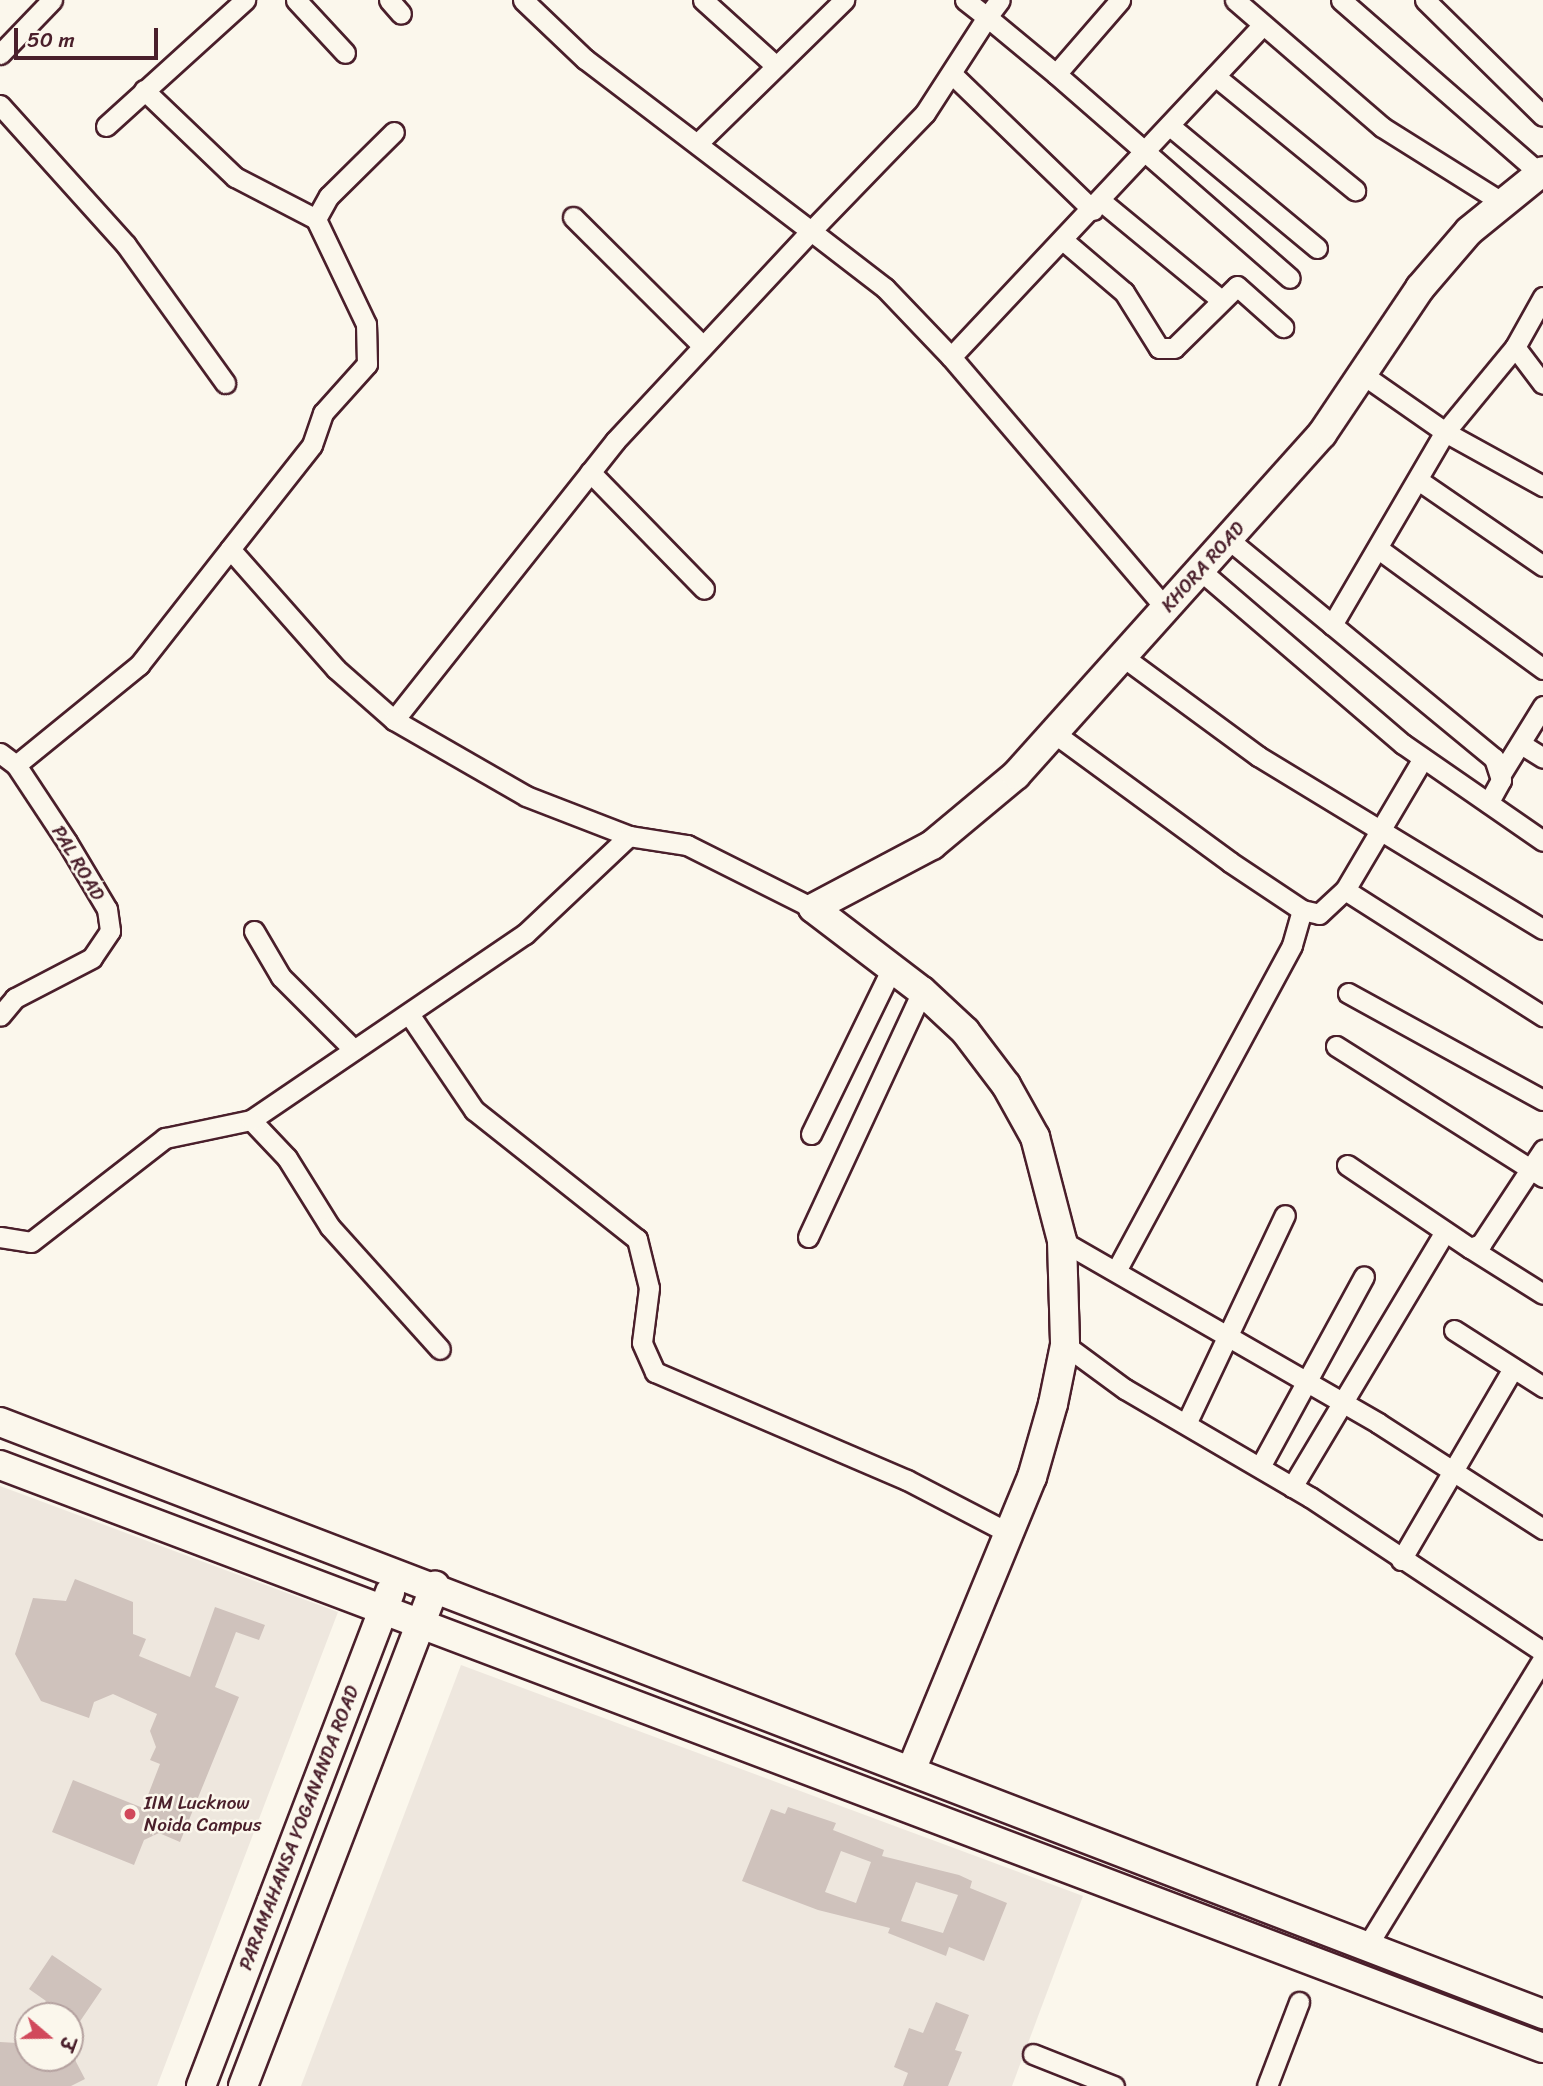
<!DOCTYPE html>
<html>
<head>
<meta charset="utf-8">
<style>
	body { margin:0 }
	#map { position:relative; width:1543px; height:2086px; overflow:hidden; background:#fbf7ec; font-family:Sriracha,"Playpen Sans Deva",sans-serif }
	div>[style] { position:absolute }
	.built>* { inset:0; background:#eee7de }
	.building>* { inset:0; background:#cfc2bc }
	.roads { filter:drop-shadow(2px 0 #4a1f2b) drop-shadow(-2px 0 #4a1f2b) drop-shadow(0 2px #4a1f2b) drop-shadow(0 -2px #4a1f2b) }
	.street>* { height:19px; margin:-9.5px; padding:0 9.5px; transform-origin:9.5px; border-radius:9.5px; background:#fbf7ec }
	.secondary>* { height:28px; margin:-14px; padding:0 14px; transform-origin:14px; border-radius:14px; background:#fbf7ec }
	.dots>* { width:19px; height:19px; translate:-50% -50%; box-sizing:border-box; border:4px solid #fbf7ec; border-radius:50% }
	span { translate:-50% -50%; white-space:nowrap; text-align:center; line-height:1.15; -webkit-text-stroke:5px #fbf7ec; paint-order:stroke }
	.street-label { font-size:19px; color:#4a1f2b }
	.poi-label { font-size:19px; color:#4a1f2b }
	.left { translate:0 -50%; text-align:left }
	.north { position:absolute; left:14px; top:2002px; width:70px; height:70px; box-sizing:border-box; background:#fbf7ec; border:2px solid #b4a19f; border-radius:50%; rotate:110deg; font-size:19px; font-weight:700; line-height:28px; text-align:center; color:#4a1f2b }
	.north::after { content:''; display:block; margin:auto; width:24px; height:32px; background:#d1495b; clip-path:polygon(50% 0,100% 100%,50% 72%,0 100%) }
	.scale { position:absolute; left:14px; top:28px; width:144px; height:32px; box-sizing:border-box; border:4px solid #4a1f2b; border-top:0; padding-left:9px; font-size:21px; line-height:24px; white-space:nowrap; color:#4a1f2b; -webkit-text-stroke:5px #fbf7ec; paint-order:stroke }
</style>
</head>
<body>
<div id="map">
	<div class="built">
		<i style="clip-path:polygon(evenodd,0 1486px,338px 1612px,157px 2086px,0 2086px,0 1486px,28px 2016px,70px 2016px,70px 2058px,28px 2058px,28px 2016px)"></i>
		<i style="clip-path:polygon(461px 1665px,1083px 1896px,1012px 2086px,301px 2086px)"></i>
	</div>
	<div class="building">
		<i style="clip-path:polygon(75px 1579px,133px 1602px,133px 1634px,146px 1639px,139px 1656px,190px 1677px,215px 1607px,265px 1625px,259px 1640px,236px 1632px,215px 1687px,239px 1697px,180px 1842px,159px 1833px,144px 1840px,134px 1865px,52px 1832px,73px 1780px,143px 1808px,160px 1764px,150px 1760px,156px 1747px,150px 1731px,157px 1714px,113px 1694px,94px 1702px,89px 1718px,41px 1701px,15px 1654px,33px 1598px,66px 1601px)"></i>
		<i style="clip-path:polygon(evenodd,788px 1807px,836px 1823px,833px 1830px,884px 1850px,882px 1856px,959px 1875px,972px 1881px,970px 1888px,1007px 1903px,984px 1961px,949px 1947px,946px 1956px,888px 1933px,890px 1928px,818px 1910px,742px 1881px,771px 1809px,785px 1814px,788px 1807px,841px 1851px,871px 1862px,856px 1903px,825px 1892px,841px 1851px,788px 1807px,916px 1882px,958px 1895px,943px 1933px,901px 1921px,916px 1882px)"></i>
		<i style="clip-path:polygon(52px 1955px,102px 1989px,70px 2036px,70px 2016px,35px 2016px,46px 2001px,29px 1989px)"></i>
		<i style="clip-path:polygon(936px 2002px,969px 2015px,955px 2050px,962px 2052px,948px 2086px,903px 2086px,908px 2073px,894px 2067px,909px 2028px,923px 2033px)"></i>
		<i style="clip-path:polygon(28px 2027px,28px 2058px,74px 2058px,85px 2079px,71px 2086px,0 2086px,0 2042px,17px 2043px)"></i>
	</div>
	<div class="roads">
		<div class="street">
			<i style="left:296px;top:0;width:72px;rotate:47.2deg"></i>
			<i style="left:389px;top:0;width:18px;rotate:49deg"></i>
			<i style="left:523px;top:0;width:86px;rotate:43.6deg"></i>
			<i style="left:585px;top:59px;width:284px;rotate:37.3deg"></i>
			<i style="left:811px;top:231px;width:164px;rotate:-46deg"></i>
			<i style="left:925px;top:113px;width:114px;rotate:-57.1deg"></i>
			<i style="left:987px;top:17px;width:89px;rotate:39.6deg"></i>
			<i style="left:1056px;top:74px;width:98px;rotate:-49.1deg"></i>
			<i style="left:703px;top:0;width:98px;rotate:42.1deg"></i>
			<i style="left:965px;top:0;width:28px;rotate:38deg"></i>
			<i style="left:987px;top:17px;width:21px;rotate:-53deg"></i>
			<i style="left:1235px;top:0;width:194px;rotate:40.8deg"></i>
			<i style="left:1382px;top:127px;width:143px;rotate:32.1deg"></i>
			<i style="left:1341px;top:0;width:268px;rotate:41.1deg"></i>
			<i style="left:1425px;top:0;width:165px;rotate:44.5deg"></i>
			<i style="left:0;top:54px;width:75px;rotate:-46.1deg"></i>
			<i style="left:1056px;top:74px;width:310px;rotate:41.1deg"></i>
			<i style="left:954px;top:76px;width:193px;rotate:44deg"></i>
			<i style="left:1215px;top:76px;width:181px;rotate:39.2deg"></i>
			<i style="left:144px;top:90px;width:126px;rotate:43.7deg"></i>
			<i style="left:235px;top:177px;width:91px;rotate:27.4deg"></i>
			<i style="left:0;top:105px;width:188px;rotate:48deg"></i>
			<i style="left:126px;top:245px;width:170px;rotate:54.3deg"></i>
			<i style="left:106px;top:126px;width:188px;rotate:-42.2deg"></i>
			<i style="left:1170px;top:126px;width:191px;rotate:39.7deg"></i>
			<i style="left:700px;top:141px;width:202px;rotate:-44.4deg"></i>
			<i style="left:1101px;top:201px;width:154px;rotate:39.5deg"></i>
			<i style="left:573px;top:217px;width:183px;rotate:44.8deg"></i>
			<i style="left:1064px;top:241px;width:79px;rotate:40.4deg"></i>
			<i style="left:1124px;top:292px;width:66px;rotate:58deg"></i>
			<i style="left:1159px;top:348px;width:15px"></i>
			<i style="left:1174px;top:348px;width:88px;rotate:-44.5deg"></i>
			<i style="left:1237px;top:286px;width:62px;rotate:41.7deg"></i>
			<i style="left:1543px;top:297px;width:57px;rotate:119.2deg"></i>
			<i style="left:1515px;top:347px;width:46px;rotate:52.9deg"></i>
			<i style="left:951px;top:357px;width:454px;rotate:-46.8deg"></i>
			<i style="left:1362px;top:374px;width:101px;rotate:34.9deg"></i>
			<i style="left:1445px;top:432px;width:112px;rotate:28.9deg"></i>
			<i style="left:590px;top:472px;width:163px;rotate:45.7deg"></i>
			<i style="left:1421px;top:482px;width:148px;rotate:34.5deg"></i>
			<i style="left:1228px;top:539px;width:345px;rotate:39.5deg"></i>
			<i style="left:1494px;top:758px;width:23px;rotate:72deg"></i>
			<i style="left:1501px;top:780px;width:26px;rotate:119deg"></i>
			<i style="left:230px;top:549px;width:132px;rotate:-51.7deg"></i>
			<i style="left:312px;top:445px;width:34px;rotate:-71deg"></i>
			<i style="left:323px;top:413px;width:66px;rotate:-48.1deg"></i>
			<i style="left:367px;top:364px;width:40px;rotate:-91.4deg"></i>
			<i style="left:366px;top:324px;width:116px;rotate:-115.5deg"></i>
			<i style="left:316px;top:219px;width:26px;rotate:-61deg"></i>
			<i style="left:329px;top:196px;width:91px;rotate:-44.6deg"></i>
			<i style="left:1380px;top:550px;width:202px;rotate:36.1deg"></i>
			<i style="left:1201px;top:571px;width:266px;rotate:40.6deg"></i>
			<i style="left:1403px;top:744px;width:170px;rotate:34.7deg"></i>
			<i style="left:1332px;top:625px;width:224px;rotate:-59.7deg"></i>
			<i style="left:1445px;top:432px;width:110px;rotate:-50.5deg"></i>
			<i style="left:1122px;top:656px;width:169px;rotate:36.3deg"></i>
			<i style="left:1258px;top:756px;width:333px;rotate:31.3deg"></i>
			<i style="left:394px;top:720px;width:356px;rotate:-51.6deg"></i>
			<i style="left:615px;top:441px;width:287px;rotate:-47deg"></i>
			<i style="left:811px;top:231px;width:93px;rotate:37.6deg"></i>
			<i style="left:885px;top:288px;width:95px;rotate:46.3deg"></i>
			<i style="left:951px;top:357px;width:331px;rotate:49.5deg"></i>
			<i style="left:1054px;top:733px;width:218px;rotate:36.2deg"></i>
			<i style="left:1230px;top:862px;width:87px;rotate:33.7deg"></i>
			<i style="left:1302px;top:910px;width:17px;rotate:13deg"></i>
			<i style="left:1319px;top:914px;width:35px;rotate:-43deg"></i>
			<i style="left:1345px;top:890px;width:153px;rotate:-59.4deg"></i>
			<i style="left:1521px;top:744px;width:26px;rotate:32deg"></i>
			<i style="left:0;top:753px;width:20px;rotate:37deg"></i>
			<i style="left:16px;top:765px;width:92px;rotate:56.5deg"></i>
			<i style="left:67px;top:842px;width:78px;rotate:59.2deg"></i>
			<i style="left:107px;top:909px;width:22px;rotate:82deg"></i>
			<i style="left:110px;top:931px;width:32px;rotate:124deg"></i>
			<i style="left:92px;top:958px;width:87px;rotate:152.5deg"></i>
			<i style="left:15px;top:998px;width:23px;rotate:130deg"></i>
			<i style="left:16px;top:765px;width:159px;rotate:-39.1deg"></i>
			<i style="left:139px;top:665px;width:147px;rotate:-51.9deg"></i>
			<i style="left:230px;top:549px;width:160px;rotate:48.5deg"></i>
			<i style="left:336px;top:669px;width:77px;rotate:41.3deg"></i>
			<i style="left:394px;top:720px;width:152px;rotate:29.9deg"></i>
			<i style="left:526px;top:796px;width:110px;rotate:21.2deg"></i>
			<i style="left:1501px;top:774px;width:80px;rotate:-58.3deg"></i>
			<i style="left:1345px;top:890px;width:235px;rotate:32.5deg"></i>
			<i style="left:254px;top:931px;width:53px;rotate:59.6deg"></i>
			<i style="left:281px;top:977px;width:103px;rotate:45deg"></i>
			<i style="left:1348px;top:993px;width:222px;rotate:28.8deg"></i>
			<i style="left:409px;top:1014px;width:116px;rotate:55.9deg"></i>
			<i style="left:474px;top:1110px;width:208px;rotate:38.4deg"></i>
			<i style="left:637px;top:1239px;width:50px;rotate:76.2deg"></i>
			<i style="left:649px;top:1288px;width:55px;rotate:97.3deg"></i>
			<i style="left:642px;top:1343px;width:32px;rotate:66deg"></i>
			<i style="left:655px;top:1372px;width:274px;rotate:23.2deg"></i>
			<i style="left:907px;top:1480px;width:115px;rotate:27.5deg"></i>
			<i style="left:1336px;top:1046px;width:245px;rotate:32.3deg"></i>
			<i style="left:251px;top:1120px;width:52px;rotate:46.5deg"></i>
			<i style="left:287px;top:1158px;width:81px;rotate:58.1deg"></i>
			<i style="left:330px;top:1227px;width:164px;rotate:48deg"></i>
			<i style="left:811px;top:1134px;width:187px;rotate:-64deg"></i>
			<i style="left:1347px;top:1165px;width:148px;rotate:34deg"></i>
			<i style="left:1470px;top:1248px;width:12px;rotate:-20deg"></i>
			<i style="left:1481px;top:1244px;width:113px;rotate:-56.6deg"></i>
			<i style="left:0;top:1237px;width:31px;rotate:9deg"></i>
			<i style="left:31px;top:1242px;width:170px;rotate:-37.8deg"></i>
			<i style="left:165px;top:1138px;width:88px;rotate:-11.8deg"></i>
			<i style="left:251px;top:1120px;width:331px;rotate:-34.2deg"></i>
			<i style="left:525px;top:934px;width:143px;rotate:-43.3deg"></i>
			<i style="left:629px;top:836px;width:59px;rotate:8.8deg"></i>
			<i style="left:687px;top:845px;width:141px;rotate:26.6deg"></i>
			<i style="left:808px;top:1237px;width:271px;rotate:-65.1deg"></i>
			<i style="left:1062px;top:1241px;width:365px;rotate:29.9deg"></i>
			<i style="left:1378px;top:1423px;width:196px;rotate:32.7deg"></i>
			<i style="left:1470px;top:1248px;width:86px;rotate:32.2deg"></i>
			<i style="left:1116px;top:1271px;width:370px;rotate:-61.6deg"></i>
			<i style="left:1292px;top:945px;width:36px;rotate:-74deg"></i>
			<i style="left:1454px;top:1330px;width:106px;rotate:32.6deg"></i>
			<i style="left:1065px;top:1345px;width:74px;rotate:36.3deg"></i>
			<i style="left:1125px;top:1389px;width:214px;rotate:30.3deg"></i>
			<i style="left:1310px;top:1497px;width:280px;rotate:33.6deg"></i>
			<i style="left:1186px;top:1424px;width:231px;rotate:-64.7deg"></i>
			<i style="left:1260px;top:1467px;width:217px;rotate:-61.4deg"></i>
			<i style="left:1292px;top:1487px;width:296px;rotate:-59.1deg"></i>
			<i style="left:1401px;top:1560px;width:222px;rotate:-59.7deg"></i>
			<i style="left:1367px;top:1946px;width:337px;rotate:-58.5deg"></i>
			<i style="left:1033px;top:2054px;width:87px;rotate:21.6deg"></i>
			<i style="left:1267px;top:2086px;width:90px;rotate:-69.1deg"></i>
		</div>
		<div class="secondary">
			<i style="left:813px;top:908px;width:135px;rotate:-27.9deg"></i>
			<i style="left:932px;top:845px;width:109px;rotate:-39.8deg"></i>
			<i style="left:1016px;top:775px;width:458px;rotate:-48.1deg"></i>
			<i style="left:1322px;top:434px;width:176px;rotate:-56.1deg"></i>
			<i style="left:1420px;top:288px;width:75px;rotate:-49.3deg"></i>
			<i style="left:1469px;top:231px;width:95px;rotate:-39deg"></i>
			<i style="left:813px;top:908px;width:137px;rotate:37.3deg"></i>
			<i style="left:922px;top:991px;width:59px;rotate:42.9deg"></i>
			<i style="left:965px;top:1031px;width:68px;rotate:52.8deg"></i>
			<i style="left:1006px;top:1085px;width:60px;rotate:60.9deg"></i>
			<i style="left:1035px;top:1137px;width:107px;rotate:75.4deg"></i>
			<i style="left:1062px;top:1241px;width:104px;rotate:88.3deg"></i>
			<i style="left:1065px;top:1345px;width:60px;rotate:101.5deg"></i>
			<i style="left:1053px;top:1404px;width:76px;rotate:106deg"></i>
			<i style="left:1032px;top:1477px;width:318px;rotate:112.4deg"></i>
			<i style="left:0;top:1422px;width:1653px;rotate:20.99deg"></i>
			<i style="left:0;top:1465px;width:1649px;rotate:20.7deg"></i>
			<i style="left:201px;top:2086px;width:529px;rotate:-69.06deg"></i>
			<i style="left:243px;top:2086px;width:536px;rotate:-68.99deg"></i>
		</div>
	</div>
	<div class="dots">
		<i style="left:130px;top:1814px;background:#d1495b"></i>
	</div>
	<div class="street-label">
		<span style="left:1203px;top:567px;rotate:-48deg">KHORA ROAD</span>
		<span style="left:78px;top:863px;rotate:59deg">PAL ROAD</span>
		<span style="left:299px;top:1828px;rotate:-69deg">PARAMAHANSA YOGANANDA ROAD</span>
	</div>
	<div class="poi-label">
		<span class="left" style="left:144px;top:1814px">IIM Lucknow<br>Noida Campus</span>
	</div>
	<div class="north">उ</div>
	<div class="scale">50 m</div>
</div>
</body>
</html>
